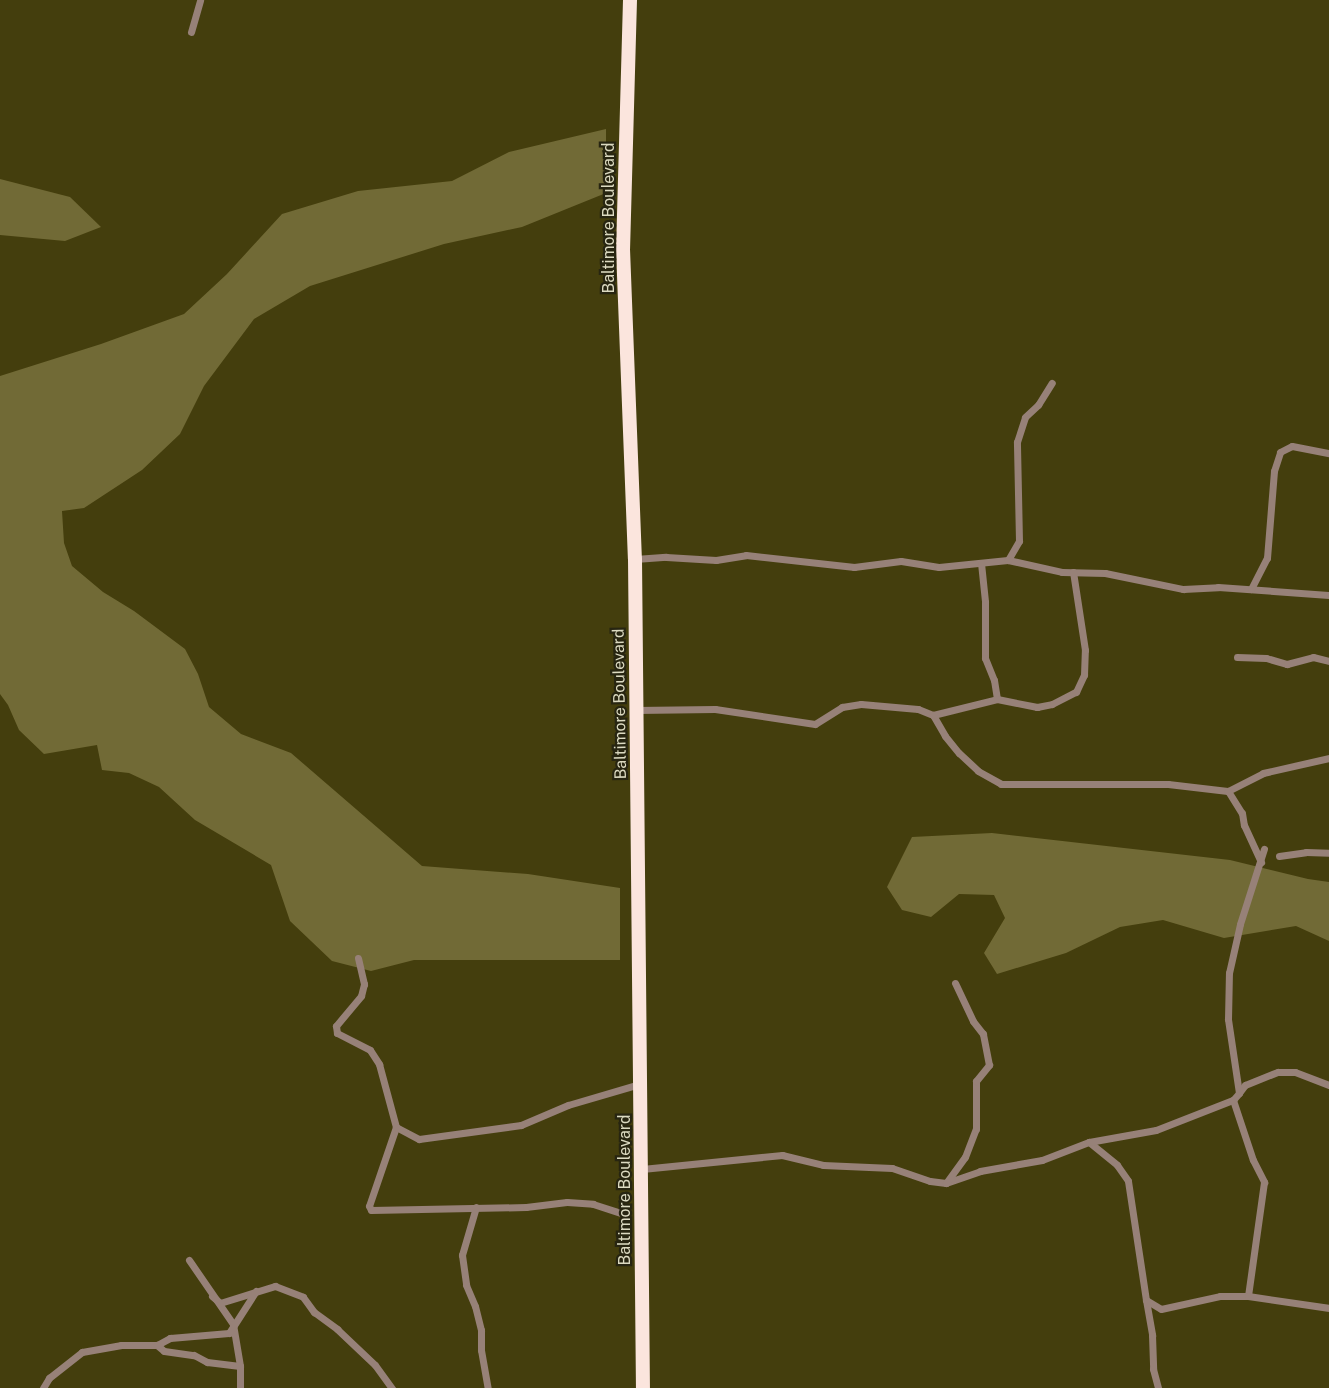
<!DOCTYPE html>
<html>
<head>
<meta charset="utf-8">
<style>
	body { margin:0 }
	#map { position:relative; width:1329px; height:1388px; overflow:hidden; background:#443e0d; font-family:"Public Sans",sans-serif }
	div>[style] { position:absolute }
	.green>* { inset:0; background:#716a36 }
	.street>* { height:7px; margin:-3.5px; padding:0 3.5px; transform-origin:3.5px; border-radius:3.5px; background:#978178 }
	.highway>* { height:14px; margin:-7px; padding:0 7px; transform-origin:7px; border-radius:7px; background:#fbe5dd }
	span { translate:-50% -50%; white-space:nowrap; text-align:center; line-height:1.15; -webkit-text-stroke:4.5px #272511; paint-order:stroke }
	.street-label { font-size:16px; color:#dcdac1 }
</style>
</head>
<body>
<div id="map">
	<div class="green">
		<i style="clip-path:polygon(606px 129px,606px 193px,522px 227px,444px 244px,310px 286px,254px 319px,204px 386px,180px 434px,142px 470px,84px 508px,62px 511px,64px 543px,72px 566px,103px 592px,134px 611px,185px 649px,198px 674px,209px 707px,241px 734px,291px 753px,422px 866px,528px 874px,620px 888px,620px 960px,414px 960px,371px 971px,332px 961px,290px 921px,271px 865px,195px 820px,159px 787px,129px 773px,102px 770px,97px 745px,44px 754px,19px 730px,8px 705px,0 694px,0 376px,101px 344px,184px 314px,227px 274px,282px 214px,358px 191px,452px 181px,509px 152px)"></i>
		<i style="clip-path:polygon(0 179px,70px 197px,101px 227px,65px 241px,0 235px)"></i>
		<i style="clip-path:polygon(992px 833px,1230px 860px,1308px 879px,1329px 882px,1329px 941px,1296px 926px,1224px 938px,1163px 920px,1120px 927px,1066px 953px,997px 974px,984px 953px,1005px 918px,994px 895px,959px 894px,931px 917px,902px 910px,887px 887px,912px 837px)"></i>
	</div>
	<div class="street">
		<i style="left:191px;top:32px;width:33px;rotate:-74deg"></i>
		<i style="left:635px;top:559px;width:31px;rotate:-4deg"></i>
		<i style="left:666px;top:557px;width:50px;rotate:3.4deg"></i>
		<i style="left:716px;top:560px;width:30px;rotate:-9deg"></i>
		<i style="left:746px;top:555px;width:109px;rotate:6.3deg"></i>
		<i style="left:854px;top:567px;width:47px;rotate:-7.3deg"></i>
		<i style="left:901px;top:561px;width:38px;rotate:9deg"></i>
		<i style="left:939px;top:567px;width:69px;rotate:-5.8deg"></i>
		<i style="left:1008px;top:560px;width:55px;rotate:12.5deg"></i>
		<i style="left:1062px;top:572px;width:43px;rotate:1.3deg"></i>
		<i style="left:1105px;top:573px;width:80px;rotate:11.6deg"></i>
		<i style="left:1183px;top:589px;width:35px;rotate:-3deg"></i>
		<i style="left:1218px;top:587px;width:111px;rotate:4.1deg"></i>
		<i style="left:1008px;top:560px;width:22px;rotate:-60deg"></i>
		<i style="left:1019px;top:541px;width:99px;rotate:-91.2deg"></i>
		<i style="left:1017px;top:442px;width:26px;rotate:-72deg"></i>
		<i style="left:1025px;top:417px;width:18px;rotate:-43deg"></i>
		<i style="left:1038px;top:405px;width:26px;rotate:-58deg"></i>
		<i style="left:981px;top:563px;width:39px;rotate:84deg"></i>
		<i style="left:985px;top:602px;width:56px;rotate:90deg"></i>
		<i style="left:985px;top:658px;width:24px;rotate:68deg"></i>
		<i style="left:994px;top:680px;width:19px;rotate:81deg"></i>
		<i style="left:1251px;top:589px;width:35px;rotate:-63deg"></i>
		<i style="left:1267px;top:558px;width:87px;rotate:-85.4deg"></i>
		<i style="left:1274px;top:471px;width:20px;rotate:-72deg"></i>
		<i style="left:1280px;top:452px;width:13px;rotate:-27deg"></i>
		<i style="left:1292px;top:446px;width:38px;rotate:11deg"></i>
		<i style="left:1237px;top:657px;width:29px;rotate:2deg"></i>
		<i style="left:1266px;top:658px;width:22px;rotate:16deg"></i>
		<i style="left:1287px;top:664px;width:27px;rotate:-15deg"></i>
		<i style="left:1313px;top:657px;width:16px;rotate:14deg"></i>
		<i style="left:636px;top:710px;width:79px;rotate:-0.7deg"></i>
		<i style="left:715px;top:709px;width:101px;rotate:8.5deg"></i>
		<i style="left:815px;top:724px;width:32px;rotate:-32deg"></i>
		<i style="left:842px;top:707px;width:19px;rotate:-9deg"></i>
		<i style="left:861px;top:704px;width:57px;rotate:5deg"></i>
		<i style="left:918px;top:709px;width:16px;rotate:22deg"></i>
		<i style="left:933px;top:715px;width:24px;rotate:60deg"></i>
		<i style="left:945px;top:736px;width:22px;rotate:51deg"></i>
		<i style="left:959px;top:753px;width:26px;rotate:43deg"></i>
		<i style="left:978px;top:771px;width:26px;rotate:29deg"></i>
		<i style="left:1001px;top:784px;width:167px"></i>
		<i style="left:1168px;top:784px;width:60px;rotate:6.7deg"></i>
		<i style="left:1228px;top:791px;width:39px;rotate:-27deg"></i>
		<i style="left:1263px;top:773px;width:68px;rotate:-12.8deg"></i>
		<i style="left:933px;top:715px;width:66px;rotate:-14deg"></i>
		<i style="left:997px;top:699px;width:41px;rotate:11.3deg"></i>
		<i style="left:1037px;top:707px;width:15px;rotate:-11deg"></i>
		<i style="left:1052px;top:704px;width:27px;rotate:-27deg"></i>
		<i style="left:1076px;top:692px;width:19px;rotate:-65deg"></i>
		<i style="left:1084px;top:675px;width:25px;rotate:-88deg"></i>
		<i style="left:1085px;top:650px;width:79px;rotate:-98.7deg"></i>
		<i style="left:1228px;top:791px;width:26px;rotate:58deg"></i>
		<i style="left:1242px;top:813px;width:12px;rotate:81deg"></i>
		<i style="left:1244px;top:825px;width:41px;rotate:65.3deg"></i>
		<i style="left:1279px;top:856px;width:27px;rotate:-8deg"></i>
		<i style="left:1306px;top:852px;width:23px;rotate:2deg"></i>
		<i style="left:358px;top:958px;width:27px;rotate:77deg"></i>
		<i style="left:364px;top:984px;width:12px;rotate:104deg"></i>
		<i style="left:361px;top:996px;width:39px;rotate:130deg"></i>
		<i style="left:336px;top:1026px;width:7px;rotate:82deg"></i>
		<i style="left:337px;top:1033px;width:37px;rotate:27deg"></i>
		<i style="left:370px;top:1050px;width:17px;rotate:57deg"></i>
		<i style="left:379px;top:1064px;width:65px;rotate:74.9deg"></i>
		<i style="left:396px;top:1127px;width:83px;rotate:108.9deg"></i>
		<i style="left:369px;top:1206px;width:4px;rotate:63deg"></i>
		<i style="left:371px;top:1210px;width:155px;rotate:-1.1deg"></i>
		<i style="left:526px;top:1207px;width:41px;rotate:-7deg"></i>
		<i style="left:567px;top:1202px;width:26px;rotate:4deg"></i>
		<i style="left:593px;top:1204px;width:28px;rotate:18deg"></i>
		<i style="left:1239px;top:1093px;width:10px;rotate:-53deg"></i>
		<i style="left:1245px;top:1085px;width:35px;rotate:-22deg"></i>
		<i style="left:1278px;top:1072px;width:17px"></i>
		<i style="left:1295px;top:1072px;width:36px;rotate:21deg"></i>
		<i style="left:1233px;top:1100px;width:63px;rotate:71.6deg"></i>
		<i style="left:1253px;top:1160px;width:25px;rotate:63deg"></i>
		<i style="left:1264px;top:1182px;width:115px;rotate:98deg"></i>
		<i style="left:396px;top:1127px;width:26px;rotate:28deg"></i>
		<i style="left:419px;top:1139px;width:103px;rotate:-7.8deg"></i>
		<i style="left:521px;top:1125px;width:51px;rotate:-23.1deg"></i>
		<i style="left:568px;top:1105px;width:75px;rotate:-16.3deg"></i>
		<i style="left:1089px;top:1142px;width:36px;rotate:39deg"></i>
		<i style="left:1117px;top:1165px;width:19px;rotate:55deg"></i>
		<i style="left:1128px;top:1181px;width:120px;rotate:81.4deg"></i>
		<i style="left:1146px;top:1300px;width:17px;rotate:31deg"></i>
		<i style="left:1161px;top:1309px;width:60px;rotate:-12.4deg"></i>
		<i style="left:1220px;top:1296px;width:28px"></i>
		<i style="left:1248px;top:1296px;width:82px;rotate:8.4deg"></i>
		<i style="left:642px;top:1169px;width:141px;rotate:-5.7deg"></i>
		<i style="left:782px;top:1155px;width:42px;rotate:13.7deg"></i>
		<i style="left:823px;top:1165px;width:69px;rotate:2.5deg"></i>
		<i style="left:892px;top:1168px;width:40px;rotate:18.9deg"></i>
		<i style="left:930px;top:1181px;width:16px;rotate:7deg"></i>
		<i style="left:946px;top:1183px;width:36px;rotate:-19deg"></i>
		<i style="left:980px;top:1171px;width:63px;rotate:-10.1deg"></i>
		<i style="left:1042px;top:1160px;width:50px;rotate:-21deg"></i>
		<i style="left:1089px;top:1142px;width:68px;rotate:-10.2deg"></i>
		<i style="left:1156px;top:1130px;width:83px;rotate:-21.3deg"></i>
		<i style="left:1233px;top:1100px;width:9px;rotate:-49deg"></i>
		<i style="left:1239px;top:1093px;width:75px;rotate:-98.5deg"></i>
		<i style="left:1228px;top:1019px;width:46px;rotate:-88.8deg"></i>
		<i style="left:1229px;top:973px;width:50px;rotate:-77.3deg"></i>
		<i style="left:1240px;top:924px;width:79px;rotate:-72.3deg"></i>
		<i style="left:946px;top:1183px;width:32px;rotate:-54deg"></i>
		<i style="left:965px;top:1157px;width:30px;rotate:-69deg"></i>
		<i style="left:976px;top:1129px;width:48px;rotate:-90deg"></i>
		<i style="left:976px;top:1081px;width:21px;rotate:-51deg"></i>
		<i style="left:989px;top:1065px;width:32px;rotate:-101deg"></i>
		<i style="left:983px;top:1034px;width:16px;rotate:-128deg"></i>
		<i style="left:973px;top:1021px;width:42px;rotate:-115.3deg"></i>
		<i style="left:476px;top:1207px;width:50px;rotate:106.3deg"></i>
		<i style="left:462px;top:1255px;width:30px;rotate:82deg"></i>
		<i style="left:466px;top:1285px;width:23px;rotate:67deg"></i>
		<i style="left:475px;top:1306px;width:25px;rotate:76deg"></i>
		<i style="left:481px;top:1330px;width:20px;rotate:90deg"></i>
		<i style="left:481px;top:1350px;width:39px;rotate:80deg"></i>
		<i style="left:189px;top:1260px;width:78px;rotate:55.5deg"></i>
		<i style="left:233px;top:1324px;width:43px;rotate:80.5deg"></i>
		<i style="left:240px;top:1366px;width:22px;rotate:90deg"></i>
		<i style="left:212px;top:1296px;width:11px;rotate:41deg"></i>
		<i style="left:220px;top:1303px;width:58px;rotate:-17.2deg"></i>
		<i style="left:275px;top:1286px;width:30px;rotate:21deg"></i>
		<i style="left:303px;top:1297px;width:19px;rotate:54deg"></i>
		<i style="left:314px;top:1312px;width:29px;rotate:36deg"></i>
		<i style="left:337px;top:1329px;width:52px;rotate:43.5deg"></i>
		<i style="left:375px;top:1365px;width:29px;rotate:54deg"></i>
		<i style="left:1146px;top:1300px;width:36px;rotate:80deg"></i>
		<i style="left:1152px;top:1335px;width:34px;rotate:88deg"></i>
		<i style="left:1153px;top:1369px;width:20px;rotate:75deg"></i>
		<i style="left:157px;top:1345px;width:9px;rotate:41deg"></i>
		<i style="left:164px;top:1351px;width:30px;rotate:8deg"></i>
		<i style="left:194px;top:1355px;width:15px;rotate:28deg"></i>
		<i style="left:207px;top:1362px;width:33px;rotate:7deg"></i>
		<i style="left:43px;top:1388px;width:12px;rotate:-59deg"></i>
		<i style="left:49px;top:1378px;width:42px;rotate:-38.2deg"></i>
		<i style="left:82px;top:1352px;width:40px;rotate:-10deg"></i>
		<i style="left:121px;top:1345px;width:36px"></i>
		<i style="left:157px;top:1345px;width:15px;rotate:-28deg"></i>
		<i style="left:170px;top:1338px;width:59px;rotate:-4.8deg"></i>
		<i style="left:229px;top:1333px;width:50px;rotate:-57.3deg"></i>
	</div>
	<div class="highway">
		<i style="left:630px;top:0;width:249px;rotate:91.6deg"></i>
		<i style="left:623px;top:249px;width:310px;rotate:87.8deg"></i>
		<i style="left:635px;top:559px;width:829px;rotate:89.45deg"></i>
	</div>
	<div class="street-label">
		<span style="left:609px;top:218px;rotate:-90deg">Baltimore Boulevard</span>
		<span style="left:620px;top:704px;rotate:-91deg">Baltimore Boulevard</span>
		<span style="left:625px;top:1190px;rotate:-90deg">Baltimore Boulevard</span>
	</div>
</div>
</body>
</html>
